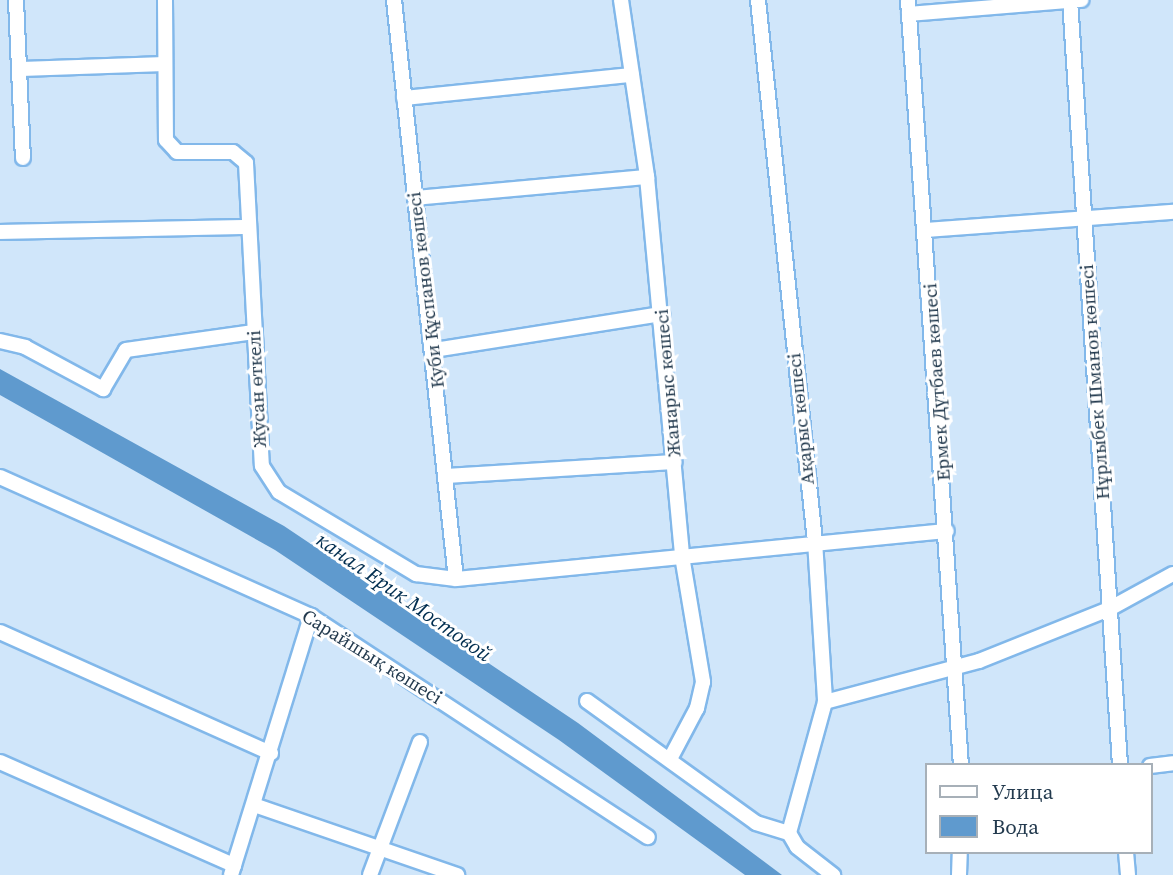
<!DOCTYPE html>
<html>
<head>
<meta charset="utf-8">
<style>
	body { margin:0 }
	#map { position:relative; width:1173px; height:875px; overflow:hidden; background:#d0e6fa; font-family:"Source Serif 4",serif }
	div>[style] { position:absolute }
	.water>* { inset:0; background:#5f9ace }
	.roads { filter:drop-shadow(2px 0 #82b8ea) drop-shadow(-2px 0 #82b8ea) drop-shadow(0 2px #82b8ea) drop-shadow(0 -2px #82b8ea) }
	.minor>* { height:14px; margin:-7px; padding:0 7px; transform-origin:7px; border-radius:7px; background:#fff }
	span { translate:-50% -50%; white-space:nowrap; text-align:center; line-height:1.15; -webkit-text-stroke:6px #fff; paint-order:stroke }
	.street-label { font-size:19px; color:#233a4e }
	.water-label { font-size:21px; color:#002d4f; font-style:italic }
	.legend { position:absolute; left:925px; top:763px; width:228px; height:91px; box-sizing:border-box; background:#fff; border:2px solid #a7b0b8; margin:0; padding:9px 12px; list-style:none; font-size:21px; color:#233a4e }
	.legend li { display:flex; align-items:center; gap:14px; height:35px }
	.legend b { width:35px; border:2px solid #a7b0b8 }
</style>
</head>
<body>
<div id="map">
	<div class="water">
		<i style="clip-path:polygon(0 369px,284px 526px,578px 723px,782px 875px,745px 875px,559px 740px,275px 550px,0 395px)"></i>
	</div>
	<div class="roads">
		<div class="minor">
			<i style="left:16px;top:0;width:158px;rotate:87.5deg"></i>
			<i style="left:165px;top:0;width:140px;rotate:89.6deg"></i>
			<i style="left:166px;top:140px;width:16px;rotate:47deg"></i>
			<i style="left:177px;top:152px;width:56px"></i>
			<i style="left:233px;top:152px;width:17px;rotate:40deg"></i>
			<i style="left:246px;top:163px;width:303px;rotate:87deg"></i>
			<i style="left:262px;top:466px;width:31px;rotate:57deg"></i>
			<i style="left:279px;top:492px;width:160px;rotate:30.9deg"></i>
			<i style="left:416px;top:574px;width:40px;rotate:7.1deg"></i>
			<i style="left:456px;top:579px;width:493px;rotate:-5.6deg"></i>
			<i style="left:394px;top:0;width:582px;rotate:83.89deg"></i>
			<i style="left:621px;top:0;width:179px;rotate:81.6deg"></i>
			<i style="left:647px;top:177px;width:381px;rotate:84.7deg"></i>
			<i style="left:682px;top:556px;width:128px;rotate:80.5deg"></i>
			<i style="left:703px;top:682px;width:27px;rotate:103deg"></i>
			<i style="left:697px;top:708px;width:58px;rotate:117.9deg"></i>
			<i style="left:758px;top:0;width:544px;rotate:83.99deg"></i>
			<i style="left:815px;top:541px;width:161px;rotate:86.4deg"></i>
			<i style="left:825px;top:702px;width:136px;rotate:105.4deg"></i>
			<i style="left:908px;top:0;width:767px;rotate:86.04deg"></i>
			<i style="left:1070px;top:0;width:767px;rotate:86.26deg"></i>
			<i style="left:909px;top:14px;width:173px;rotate:-4.7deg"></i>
			<i style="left:21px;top:69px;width:144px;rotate:-2deg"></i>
			<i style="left:404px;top:98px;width:229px;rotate:-5.8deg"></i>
			<i style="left:415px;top:198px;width:233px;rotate:-5.2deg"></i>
			<i style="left:926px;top:230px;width:248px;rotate:-4.2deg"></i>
			<i style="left:0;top:232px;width:248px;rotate:-1.2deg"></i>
			<i style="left:0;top:341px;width:26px;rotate:13deg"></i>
			<i style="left:25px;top:347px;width:89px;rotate:28.3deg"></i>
			<i style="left:103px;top:389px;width:45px;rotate:-59.5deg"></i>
			<i style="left:126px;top:350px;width:129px;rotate:-8deg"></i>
			<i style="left:434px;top:350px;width:231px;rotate:-9deg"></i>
			<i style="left:445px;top:476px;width:230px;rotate:-3.5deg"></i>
			<i style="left:0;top:477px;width:341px;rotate:24.1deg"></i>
			<i style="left:311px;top:616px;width:403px;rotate:33.3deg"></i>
			<i style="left:0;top:632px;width:297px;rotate:24.1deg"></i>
			<i style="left:587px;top:701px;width:208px;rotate:35.8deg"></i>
			<i style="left:756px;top:823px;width:34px;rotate:17deg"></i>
			<i style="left:789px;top:833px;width:16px;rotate:60deg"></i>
			<i style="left:797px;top:847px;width:46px;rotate:37.9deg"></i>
			<i style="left:825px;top:702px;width:159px;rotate:-14.9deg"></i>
			<i style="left:979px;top:661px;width:140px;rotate:-21.8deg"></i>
			<i style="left:1109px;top:609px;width:73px;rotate:-28.7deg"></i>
			<i style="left:0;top:762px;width:256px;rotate:23.8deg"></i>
			<i style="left:1150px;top:766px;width:23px;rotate:-7deg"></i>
			<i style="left:254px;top:805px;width:215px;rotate:19deg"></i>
			<i style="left:1126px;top:852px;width:23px;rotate:85deg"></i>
			<i style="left:231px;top:875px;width:271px;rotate:-72.8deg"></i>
			<i style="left:370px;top:875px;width:142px;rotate:-69.4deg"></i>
			<i style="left:959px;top:875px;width:23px;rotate:-88deg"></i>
		</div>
	</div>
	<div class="street-label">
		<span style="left:426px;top:290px;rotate:-97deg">Куби Құспанов көшесi</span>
		<span style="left:937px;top:382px;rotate:-94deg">Ермек Дүтбаев көшесi</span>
		<span style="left:1095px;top:382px;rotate:-94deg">Нұрлыбек Шманов көшесі</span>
		<span style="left:668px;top:383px;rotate:-95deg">Жанарыс көшесі</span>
		<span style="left:257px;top:389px;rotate:-93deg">Жусан өткелі</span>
		<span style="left:801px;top:419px;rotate:-96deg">Ақарыс көшесi</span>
		<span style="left:372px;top:657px;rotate:32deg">Сарайшық көшесі</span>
	</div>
	<div class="water-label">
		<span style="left:404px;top:597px;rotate:35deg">канал Ерик Мостовой</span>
	</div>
	<ul class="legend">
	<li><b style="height:9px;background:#fff"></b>Улица</li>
	<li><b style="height:19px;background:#5f9ace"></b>Вода</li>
	</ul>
</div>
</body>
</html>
